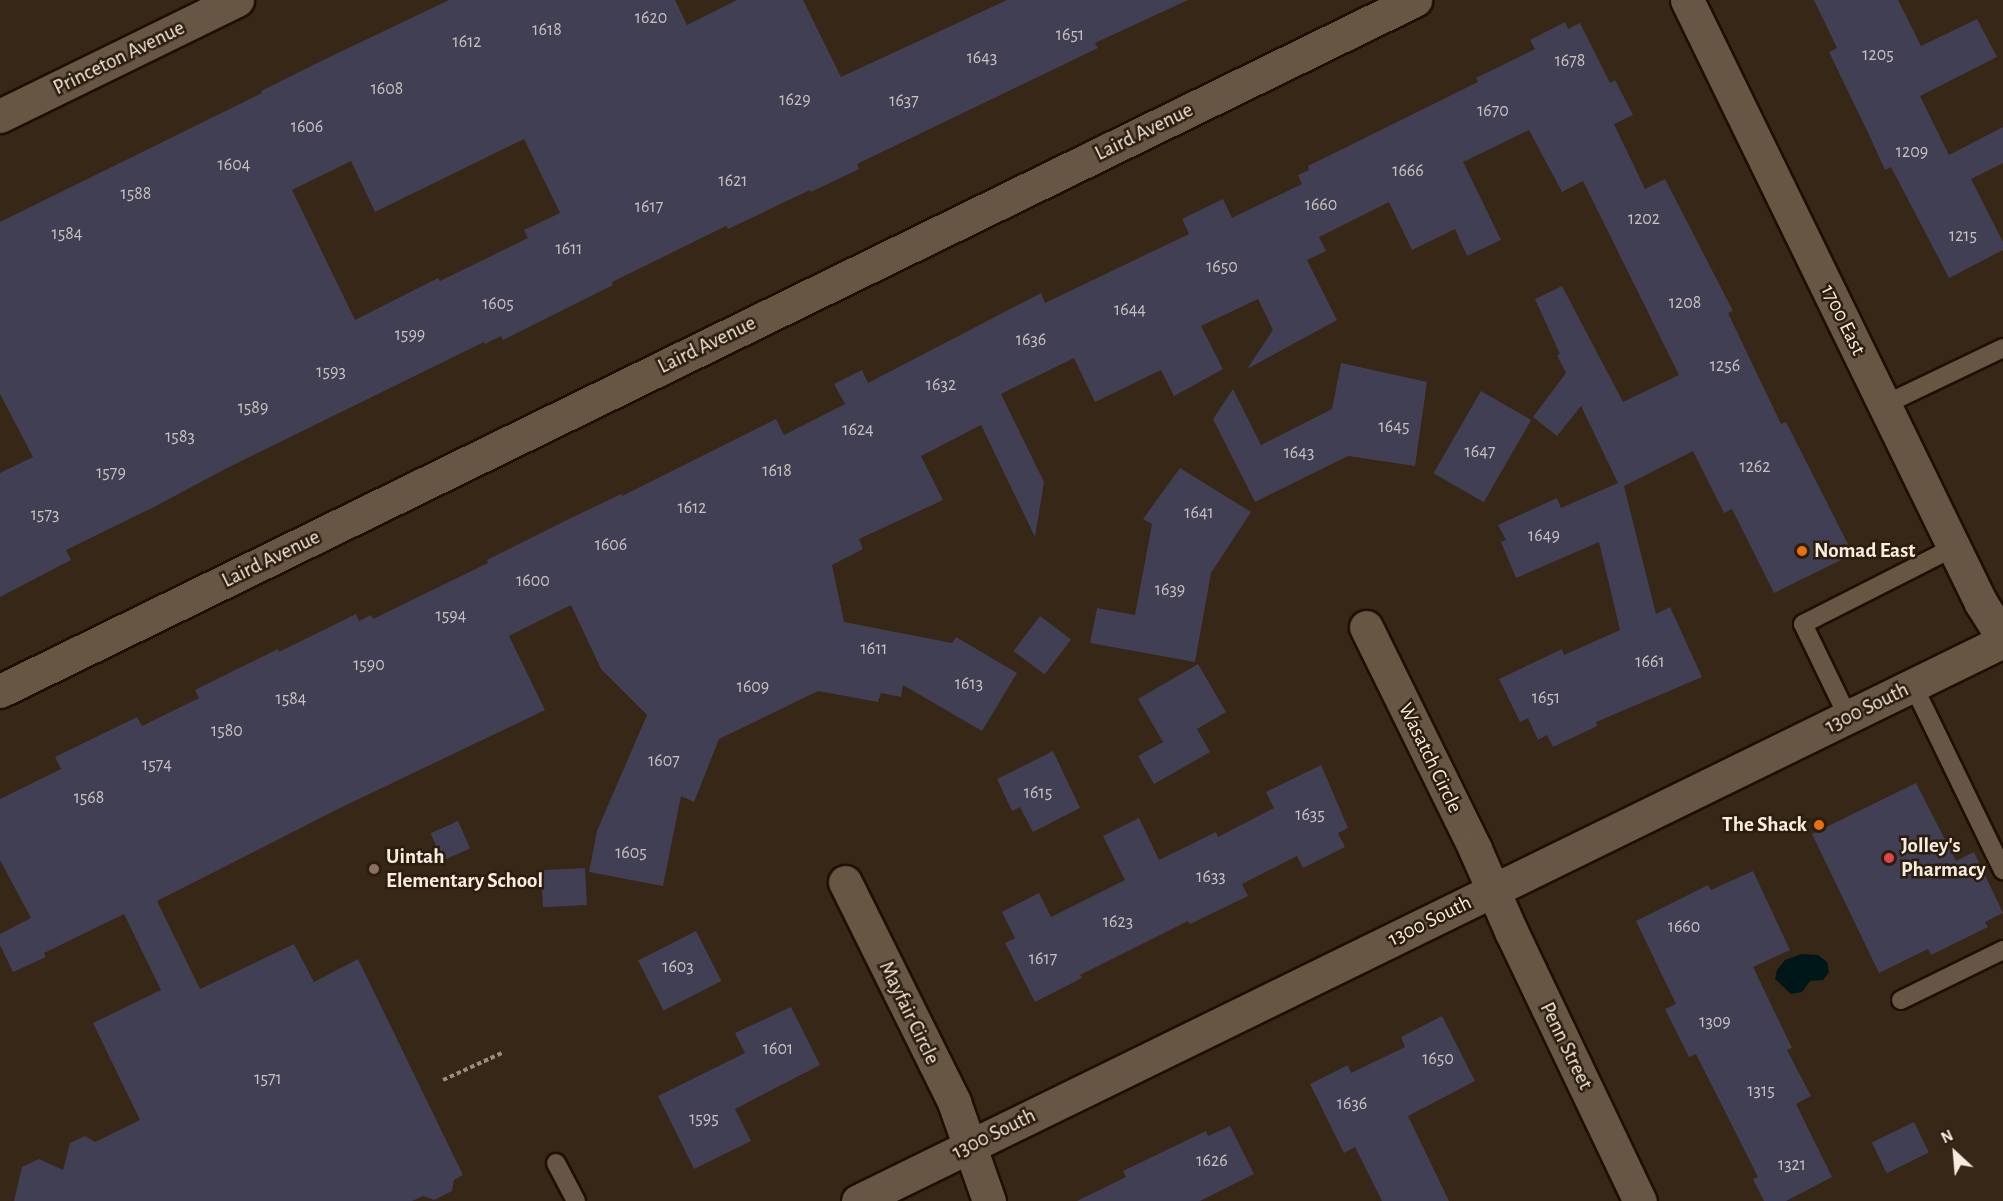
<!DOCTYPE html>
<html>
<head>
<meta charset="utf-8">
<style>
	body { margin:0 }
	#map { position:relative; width:2003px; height:1201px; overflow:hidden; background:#362717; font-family:"Alegreya Sans",sans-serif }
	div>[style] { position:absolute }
	.water>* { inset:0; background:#001719 }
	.building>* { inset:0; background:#413f54; transform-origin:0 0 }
	.path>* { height:4px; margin-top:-2px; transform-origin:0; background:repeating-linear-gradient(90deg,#988c7f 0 4.5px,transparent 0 7.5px) }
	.roads { filter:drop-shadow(2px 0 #1d0f02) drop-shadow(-2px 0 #1d0f02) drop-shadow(0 2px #1d0f02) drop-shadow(0 -2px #1d0f02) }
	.service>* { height:18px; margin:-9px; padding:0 9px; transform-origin:9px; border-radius:9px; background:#685645 }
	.minor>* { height:33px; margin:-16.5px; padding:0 16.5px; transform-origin:16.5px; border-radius:16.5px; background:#685645 }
	.tertiary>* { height:33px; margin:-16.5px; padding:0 16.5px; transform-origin:16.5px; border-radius:16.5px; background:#685645 }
	.dots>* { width:16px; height:16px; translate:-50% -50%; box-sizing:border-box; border:3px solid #2c1d0d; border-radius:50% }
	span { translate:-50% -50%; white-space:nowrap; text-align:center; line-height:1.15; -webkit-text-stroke:5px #2c1d0d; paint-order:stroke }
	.number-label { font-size:18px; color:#c9c1be }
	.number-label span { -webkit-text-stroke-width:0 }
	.street-label { font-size:21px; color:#f6ece2 }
	.poi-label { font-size:21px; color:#f6ece2; font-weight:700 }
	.left { translate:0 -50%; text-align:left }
	.right { translate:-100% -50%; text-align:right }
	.north { position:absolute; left:1925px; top:1123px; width:60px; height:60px; -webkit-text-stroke:4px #2c1d0d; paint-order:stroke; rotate:334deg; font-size:16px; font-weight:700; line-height:24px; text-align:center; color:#f6ece2 }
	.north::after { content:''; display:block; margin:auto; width:21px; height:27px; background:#f6ece2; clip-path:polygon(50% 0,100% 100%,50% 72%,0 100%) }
</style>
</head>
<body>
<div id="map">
	<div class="water">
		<i style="clip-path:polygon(1801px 954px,1818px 955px,1827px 962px,1829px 972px,1823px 980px,1810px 981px,1802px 992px,1791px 994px,1775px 979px,1777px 970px,1785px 960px)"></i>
	</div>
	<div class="building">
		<i style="clip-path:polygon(evenodd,449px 0,675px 0,687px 25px,737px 0,803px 0,841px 77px,1007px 0,1188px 0,1095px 43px,1098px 48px,857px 164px,859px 169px,811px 192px,810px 190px,728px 229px,726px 226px,612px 282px,613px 285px,503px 340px,501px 336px,485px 344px,484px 342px,225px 469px,156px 506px,66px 550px,71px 560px,0 597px,0 473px,33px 457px,0 394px,0 222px,262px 93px,261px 91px,313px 65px,449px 0,524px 139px,560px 213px,524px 230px,528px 238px,440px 281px,438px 278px,355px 320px,292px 190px,351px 161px,375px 212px,524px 139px)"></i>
		<i style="clip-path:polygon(1814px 0,1898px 0,1921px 46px,1977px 19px,1997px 57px,1920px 96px,1949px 155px,2003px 127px,2003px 163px,1971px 179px,2003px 242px,2003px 250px,1949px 278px,1891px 167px,1885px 170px,1871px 139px,1829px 52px,1837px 48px)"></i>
		<i style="clip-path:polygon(1565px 22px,1568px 29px,1580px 23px,1610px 83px,1615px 80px,1633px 115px,1614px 124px,1645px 189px,1665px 179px,1733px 311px,1728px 313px,1781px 424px,1786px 422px,1853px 554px,1774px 593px,1732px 509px,1724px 513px,1693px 451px,1624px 486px,1656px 614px,1670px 607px,1702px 677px,1596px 722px,1597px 726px,1553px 747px,1547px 735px,1538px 740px,1528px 718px,1520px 722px,1499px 679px,1562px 649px,1564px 655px,1620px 630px,1599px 542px,1516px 578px,1501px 542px,1506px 540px,1498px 525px,1557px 498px,1561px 508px,1618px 483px,1581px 406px,1557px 436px,1533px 417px,1566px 373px,1557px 355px,1560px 354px,1535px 299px,1562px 286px,1623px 402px,1679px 375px,1583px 181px,1562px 192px,1529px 130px,1463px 162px,1501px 240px,1467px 256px,1455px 229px,1412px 250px,1389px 202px,1319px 237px,1326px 251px,1307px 260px,1337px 320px,1247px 369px,1273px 330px,1258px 299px,1201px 326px,1223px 369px,1174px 396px,1161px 370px,1095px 402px,1074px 358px,1001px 394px,1044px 482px,1035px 537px,981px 425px,921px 456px,943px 500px,859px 539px,863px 549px,832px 565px,844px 622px,952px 643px,956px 637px,1017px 673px,982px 731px,903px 685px,901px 697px,881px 693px,878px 702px,818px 691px,719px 739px,694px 802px,681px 796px,663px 886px,589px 872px,597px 831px,647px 715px,601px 669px,571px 605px,509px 636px,545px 710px,338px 809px,157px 901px,200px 989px,294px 944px,314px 982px,358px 959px,463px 1175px,454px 1180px,452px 1191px,434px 1200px,423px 1196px,412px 1201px,14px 1201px,22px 1167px,39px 1159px,63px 1170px,70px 1143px,85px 1136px,95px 1142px,140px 1120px,93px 1023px,161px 990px,124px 914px,44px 953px,46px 957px,13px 972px,0 945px,0 934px,31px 918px,0 860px,0 799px,61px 769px,55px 757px,137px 717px,142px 726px,199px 698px,195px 690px,278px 649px,279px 652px,356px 614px,359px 621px,371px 615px,373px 619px,488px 563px,487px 560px,565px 521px,621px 494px,622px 496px,776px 419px,784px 435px,845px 404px,834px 384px,862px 370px,868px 383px,1041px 293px,1045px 303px,1189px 234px,1182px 219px,1223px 199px,1232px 218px,1302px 184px,1298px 175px,1309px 170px,1308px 166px,1478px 82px,1476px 78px,1535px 49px,1530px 40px)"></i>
		<i style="clip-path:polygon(1341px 363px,1427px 382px,1415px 466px,1348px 456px,1255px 502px,1213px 419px,1233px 389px,1261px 445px,1332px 409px)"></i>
		<i style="left:1481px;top:391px;width:58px;height:95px;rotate:30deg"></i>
		<i style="clip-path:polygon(1180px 468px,1251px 512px,1211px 573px,1195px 662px,1090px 643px,1097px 608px,1135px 615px,1152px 524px,1143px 519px)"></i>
		<i style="left:1040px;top:616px;width:39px;height:44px;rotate:37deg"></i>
		<i style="clip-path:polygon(1198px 664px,1226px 712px,1197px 729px,1210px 752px,1154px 784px,1138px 756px,1163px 742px,1138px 699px)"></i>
		<i style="clip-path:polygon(1053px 751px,1080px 808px,1033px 832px,1020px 807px,1012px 811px,997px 779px)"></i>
		<i style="clip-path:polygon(1321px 765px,1348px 828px,1338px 833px,1345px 847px,1303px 868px,1297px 856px,1242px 884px,1248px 896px,1190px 924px,1188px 921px,1080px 975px,1082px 978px,1035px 1002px,1005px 943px,1015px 938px,1002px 912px,1039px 893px,1051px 917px,1125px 880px,1103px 836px,1139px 818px,1159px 860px,1216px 832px,1218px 837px,1274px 808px,1266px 792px)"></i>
		<i style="clip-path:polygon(1916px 783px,1956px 861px,1974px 852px,2003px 913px,1985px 922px,1988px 927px,1931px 955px,1928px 949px,1879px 973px,1812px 834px)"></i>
		<i style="left:458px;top:821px;width:30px;height:30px;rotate:66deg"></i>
		<i style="left:585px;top:868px;width:37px;height:44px;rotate:87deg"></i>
		<i style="clip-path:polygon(1753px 871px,1790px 950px,1753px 967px,1792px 1048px,1787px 1050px,1811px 1096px,1796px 1104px,1832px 1177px,1786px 1201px,1764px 1201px,1753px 1179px,1758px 1177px,1696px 1054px,1689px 1057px,1665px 1009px,1676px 1004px,1636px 921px,1708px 885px,1711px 890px)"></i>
		<i style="left:696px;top:931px;width:56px;height:65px;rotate:63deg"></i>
		<i style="clip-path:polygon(791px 1007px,820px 1065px,735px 1109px,751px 1141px,694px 1169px,658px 1096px,745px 1053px,735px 1033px)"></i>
		<i style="clip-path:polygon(1442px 1016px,1475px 1081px,1408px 1116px,1449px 1201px,1382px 1201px,1355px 1147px,1344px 1153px,1310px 1084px,1348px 1065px,1351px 1073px,1405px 1047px,1401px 1037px)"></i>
		<i style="left:1914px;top:1122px;width:34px;height:47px;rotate:64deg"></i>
		<i style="clip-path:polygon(1230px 1126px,1254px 1174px,1200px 1201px,1077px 1201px,1126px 1177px,1123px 1171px,1206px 1131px,1208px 1136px)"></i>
	</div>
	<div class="path">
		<i style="left:443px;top:1080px;width:65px;rotate:-24.6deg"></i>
	</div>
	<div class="roads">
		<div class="service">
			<i style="left:1884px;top:405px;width:132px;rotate:-25.6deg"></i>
			<i style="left:1913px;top:685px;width:206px;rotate:64.1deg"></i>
			<i style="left:1848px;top:717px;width:103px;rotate:-115.8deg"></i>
			<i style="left:1803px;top:624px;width:170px;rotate:-26.9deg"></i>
			<i style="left:1901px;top:1000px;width:114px;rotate:-26.1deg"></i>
			<i style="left:556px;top:1163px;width:43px;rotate:62.2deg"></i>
		</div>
		<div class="minor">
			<i style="left:1687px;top:0;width:671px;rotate:64.01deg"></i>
			<i style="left:1981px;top:603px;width:41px;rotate:57.8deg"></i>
			<i style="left:0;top:116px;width:264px;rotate:-26.1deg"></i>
			<i style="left:1366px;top:627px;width:247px;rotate:63.8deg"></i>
			<i style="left:1475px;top:849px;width:90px;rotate:66.3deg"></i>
			<i style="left:1511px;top:931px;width:299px;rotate:64.5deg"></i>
			<i style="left:0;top:691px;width:1575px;rotate:-26.03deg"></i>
			<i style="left:845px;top:882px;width:246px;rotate:63.6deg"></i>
			<i style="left:954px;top:1102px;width:105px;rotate:70.5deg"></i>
		</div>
		<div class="tertiary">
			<i style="left:858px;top:1201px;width:1275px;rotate:-26.06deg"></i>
		</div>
	</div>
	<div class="dots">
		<i style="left:1802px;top:551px;background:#e8710a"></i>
		<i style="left:1819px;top:825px;background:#e8710a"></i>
		<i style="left:1889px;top:858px;background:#e0444e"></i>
		<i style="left:374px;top:869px;background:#8d6e63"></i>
	</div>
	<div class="number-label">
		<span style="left:651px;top:18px">1620</span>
		<span style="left:547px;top:30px">1618</span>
		<span style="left:1070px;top:35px">1651</span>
		<span style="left:467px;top:42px">1612</span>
		<span style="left:1878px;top:55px">1205</span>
		<span style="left:982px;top:58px">1643</span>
		<span style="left:1570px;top:61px">1678</span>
		<span style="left:387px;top:89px">1608</span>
		<span style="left:795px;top:100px">1629</span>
		<span style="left:904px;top:101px">1637</span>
		<span style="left:1493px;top:111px">1670</span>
		<span style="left:307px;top:127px">1606</span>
		<span style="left:1912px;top:152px">1209</span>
		<span style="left:234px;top:165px">1604</span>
		<span style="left:1408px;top:171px">1666</span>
		<span style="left:733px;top:181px">1621</span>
		<span style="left:136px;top:194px">1588</span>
		<span style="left:1321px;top:205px">1660</span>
		<span style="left:649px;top:207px">1617</span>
		<span style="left:1644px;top:219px">1202</span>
		<span style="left:67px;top:234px">1584</span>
		<span style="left:1963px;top:236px">1215</span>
		<span style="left:569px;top:249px">1611</span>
		<span style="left:1222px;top:267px">1650</span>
		<span style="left:1685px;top:303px">1208</span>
		<span style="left:498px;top:304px">1605</span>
		<span style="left:1130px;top:310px">1644</span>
		<span style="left:410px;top:335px">1599</span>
		<span style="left:1031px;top:340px">1636</span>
		<span style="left:1725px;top:366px">1256</span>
		<span style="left:331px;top:372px">1593</span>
		<span style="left:941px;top:385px">1632</span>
		<span style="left:253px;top:408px">1589</span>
		<span style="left:1394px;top:427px">1645</span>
		<span style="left:858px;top:430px">1624</span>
		<span style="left:180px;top:437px">1583</span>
		<span style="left:1480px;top:452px">1647</span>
		<span style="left:1299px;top:453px">1643</span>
		<span style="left:1755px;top:467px">1262</span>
		<span style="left:777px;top:471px">1618</span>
		<span style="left:111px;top:473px">1579</span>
		<span style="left:692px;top:508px">1612</span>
		<span style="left:1199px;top:513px">1641</span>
		<span style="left:45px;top:515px">1573</span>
		<span style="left:1544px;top:536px">1649</span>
		<span style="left:611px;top:545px">1606</span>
		<span style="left:533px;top:581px">1600</span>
		<span style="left:1170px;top:590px">1639</span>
		<span style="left:451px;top:616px">1594</span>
		<span style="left:874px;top:649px">1611</span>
		<span style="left:1650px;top:662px">1661</span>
		<span style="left:369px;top:665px">1590</span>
		<span style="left:969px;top:684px">1613</span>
		<span style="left:753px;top:687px">1609</span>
		<span style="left:1546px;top:698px">1651</span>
		<span style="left:291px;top:699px">1584</span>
		<span style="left:227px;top:731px">1580</span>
		<span style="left:664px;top:761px">1607</span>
		<span style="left:157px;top:765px">1574</span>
		<span style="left:1038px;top:793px">1615</span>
		<span style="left:89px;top:798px">1568</span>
		<span style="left:1310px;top:815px">1635</span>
		<span style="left:631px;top:853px">1605</span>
		<span style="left:1211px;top:877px">1633</span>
		<span style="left:1118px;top:922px">1623</span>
		<span style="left:1684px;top:927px">1660</span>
		<span style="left:1043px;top:959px">1617</span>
		<span style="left:678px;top:967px">1603</span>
		<span style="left:1715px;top:1022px">1309</span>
		<span style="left:778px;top:1049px">1601</span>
		<span style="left:1438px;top:1059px">1650</span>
		<span style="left:268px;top:1079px">1571</span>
		<span style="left:1761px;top:1091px">1315</span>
		<span style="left:1352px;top:1104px">1636</span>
		<span style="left:704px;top:1119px">1595</span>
		<span style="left:1212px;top:1161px">1626</span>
		<span style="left:1792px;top:1165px">1321</span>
	</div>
	<div class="street-label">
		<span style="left:119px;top:58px;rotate:-26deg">Princeton Avenue</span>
		<span style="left:1144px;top:132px;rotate:-26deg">Laird Avenue</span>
		<span style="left:1843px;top:320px;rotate:64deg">1700 East</span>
		<span style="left:707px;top:345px;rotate:-26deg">Laird Avenue</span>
		<span style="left:271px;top:559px;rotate:-26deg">Laird Avenue</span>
		<span style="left:1867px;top:708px;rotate:-26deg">1300 South</span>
		<span style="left:1430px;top:758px;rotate:64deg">Wasatch Circle</span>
		<span style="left:1430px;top:921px;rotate:-26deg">1300 South</span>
		<span style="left:909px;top:1013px;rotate:64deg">Mayfair Circle</span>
		<span style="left:1566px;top:1046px;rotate:64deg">Penn Street</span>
		<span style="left:994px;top:1134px;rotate:-26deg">1300 South</span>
	</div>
	<div class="poi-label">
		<span class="left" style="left:1814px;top:551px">Nomad East</span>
		<span class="right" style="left:1807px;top:825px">The Shack</span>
		<span class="left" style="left:1901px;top:858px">Jolley's<br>Pharmacy</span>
		<span class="left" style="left:386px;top:869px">Uintah<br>Elementary School</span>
	</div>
	<div class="north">N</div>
</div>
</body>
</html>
